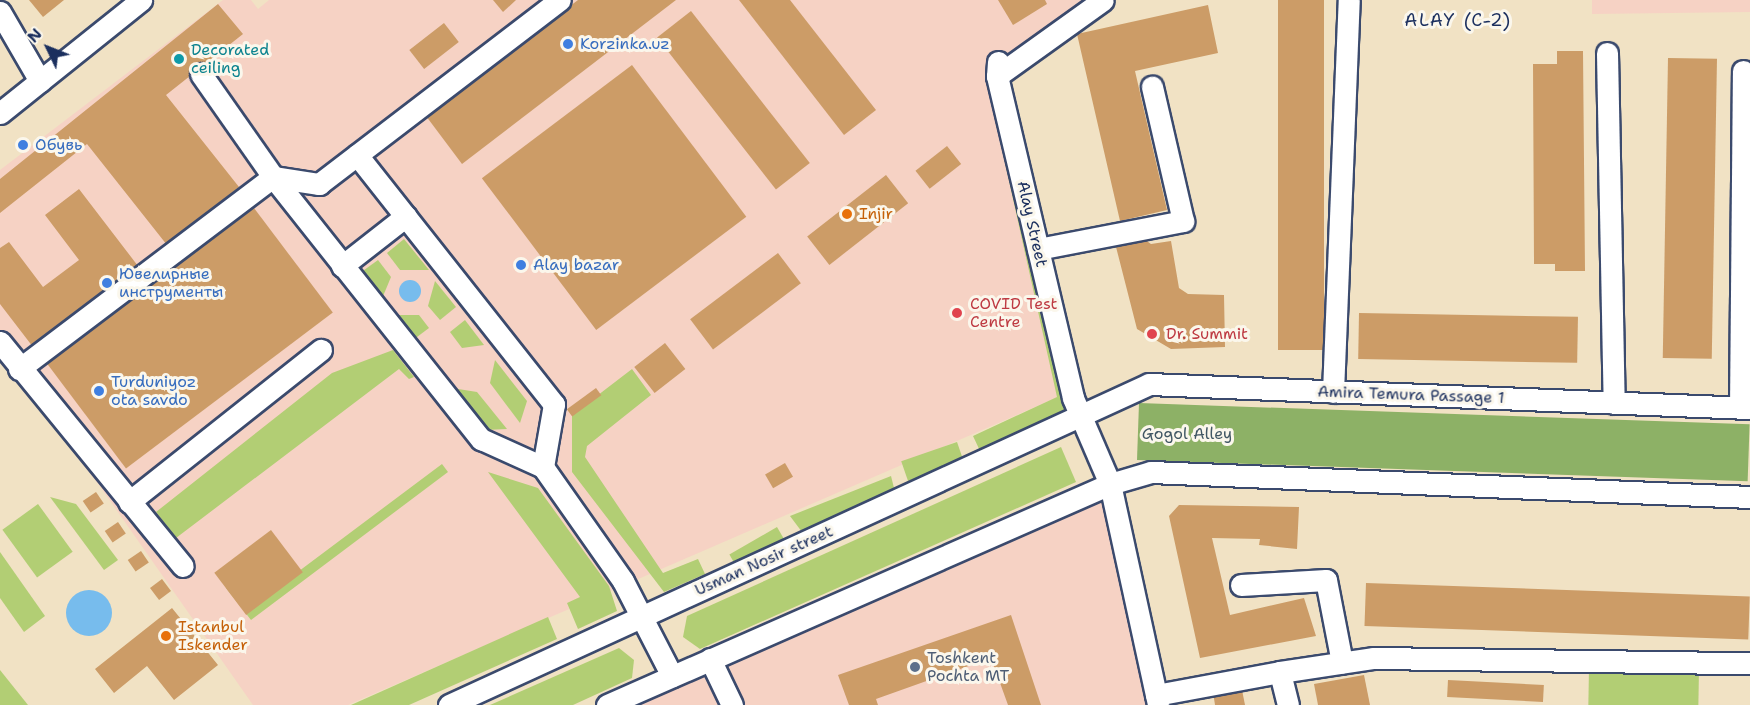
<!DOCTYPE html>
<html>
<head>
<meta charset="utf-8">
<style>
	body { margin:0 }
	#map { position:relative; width:1750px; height:705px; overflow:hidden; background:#f1e2c4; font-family:"Shantell Sans",sans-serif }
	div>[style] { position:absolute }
	.built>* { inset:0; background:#f6d2c4 }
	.green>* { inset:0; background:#b2ce74; transform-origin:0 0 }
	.forest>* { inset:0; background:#8db166; transform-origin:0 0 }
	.water>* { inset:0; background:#77bced }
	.round { border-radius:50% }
	.building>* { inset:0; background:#cc9c67; transform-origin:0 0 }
	.roads { filter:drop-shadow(2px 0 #3b4a6d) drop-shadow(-2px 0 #3b4a6d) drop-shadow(0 2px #3b4a6d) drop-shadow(0 -2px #3b4a6d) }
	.minor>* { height:21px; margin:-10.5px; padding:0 10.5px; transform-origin:10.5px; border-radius:10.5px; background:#fff }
	.dots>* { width:16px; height:16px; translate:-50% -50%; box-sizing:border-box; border:3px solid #fbf7ec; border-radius:50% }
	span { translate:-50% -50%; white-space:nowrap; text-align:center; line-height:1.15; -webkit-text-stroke:6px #fbf7ec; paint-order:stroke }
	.shop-label { font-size:16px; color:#366cbe }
	.left { translate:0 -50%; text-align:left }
	.culture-label { font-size:16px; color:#0d838f }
	.food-label { font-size:16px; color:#c56008 }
	.street-label { font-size:16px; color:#1b2f5e }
	.health-label { font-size:16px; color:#be3a42 }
	.park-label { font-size:16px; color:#415764 }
	.service-label { font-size:16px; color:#4e5e75 }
	.neighbourhood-label { font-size:18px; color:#1b2f5e; letter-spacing:1.5px }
	.north { position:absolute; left:18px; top:18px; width:60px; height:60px; -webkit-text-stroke:4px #fbf7ec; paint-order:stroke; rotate:313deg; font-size:16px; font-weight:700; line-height:24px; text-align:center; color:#1b2f5e }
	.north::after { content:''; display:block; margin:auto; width:21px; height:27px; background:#1b2f5e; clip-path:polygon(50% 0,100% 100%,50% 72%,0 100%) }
</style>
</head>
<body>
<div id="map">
	<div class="built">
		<i style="clip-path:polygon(223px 0,251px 0,258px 9px,269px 0,1106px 0,1000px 82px,1072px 391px,348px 705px,253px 705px,99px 485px,0 359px,0 170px)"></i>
		<i style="clip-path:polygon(1592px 0,1750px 0,1750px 12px,1592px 14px)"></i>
		<i style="clip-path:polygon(1110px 484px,1158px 705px,607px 705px)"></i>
	</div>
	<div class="green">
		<i style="clip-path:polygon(1005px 104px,1072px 407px,1068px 415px,981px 453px,973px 436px,1057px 397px,995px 118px)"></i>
		<i style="clip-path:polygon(404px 239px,429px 270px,400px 270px,387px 253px)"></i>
		<i style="clip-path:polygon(378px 260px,391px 277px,381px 301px,360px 273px)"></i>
		<i style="clip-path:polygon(435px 281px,456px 307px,440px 320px,428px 306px)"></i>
		<i style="clip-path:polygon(393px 315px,419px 315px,429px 328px,413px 340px)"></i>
		<i style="clip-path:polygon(465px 320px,484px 345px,462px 348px,450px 332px)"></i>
		<i style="clip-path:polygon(393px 350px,414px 377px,409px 379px,399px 369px,176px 538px,156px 512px,332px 373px)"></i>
		<i style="clip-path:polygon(495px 360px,527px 401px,520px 423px,490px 383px)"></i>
		<i style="clip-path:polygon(632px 369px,651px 395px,587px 446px,585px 457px,663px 573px,698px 559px,705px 574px,664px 592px,572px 472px,572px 415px)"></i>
		<i style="clip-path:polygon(452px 388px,477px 392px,507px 429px,485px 430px)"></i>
		<i style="left:957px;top:442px;width:21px;height:59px;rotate:71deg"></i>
		<i style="clip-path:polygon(1061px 447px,1076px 482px,700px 649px,683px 637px,687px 616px)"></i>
		<i style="clip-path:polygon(442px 464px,448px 472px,251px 620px,226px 588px,226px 579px,251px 607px)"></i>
		<i style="clip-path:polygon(488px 472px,538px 488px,609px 586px,617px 611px,578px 629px,567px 603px,580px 597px)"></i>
		<i style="clip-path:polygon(891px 476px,895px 492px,802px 532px,790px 516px)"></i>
		<i style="clip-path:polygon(50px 497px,76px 504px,118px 560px,104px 570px)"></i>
		<i style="left:38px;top:504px;width:59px;height:44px;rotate:54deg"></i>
		<i style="left:777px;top:527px;width:16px;height:55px;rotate:60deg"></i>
		<i style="clip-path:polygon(0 552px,45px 616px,24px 632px,0 598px)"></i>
		<i style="clip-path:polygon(548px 617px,557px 639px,409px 705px,351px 705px)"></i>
		<i style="clip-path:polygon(619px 648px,634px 660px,632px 678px,573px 705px,490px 705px)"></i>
		<i style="left:1589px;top:668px;width:110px;height:37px;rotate:1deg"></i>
		<i style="clip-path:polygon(0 670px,28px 705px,0 705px)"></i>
	</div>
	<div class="forest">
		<i style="left:1139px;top:403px;width:611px;height:57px;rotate:2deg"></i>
	</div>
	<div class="water">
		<i class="round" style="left:399px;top:280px;width:22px;height:22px"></i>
		<i class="round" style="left:66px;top:590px;width:46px;height:46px"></i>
	</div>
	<div class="building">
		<i style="clip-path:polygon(29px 0,64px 0,43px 17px)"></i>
		<i style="clip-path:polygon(493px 0,516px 0,503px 12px)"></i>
		<i style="clip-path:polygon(578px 0,676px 0,462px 164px,426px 116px)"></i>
		<i style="clip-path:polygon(739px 0,790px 0,876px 110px,844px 135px)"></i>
		<i style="clip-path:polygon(998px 0,1045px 0,1047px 4px,1013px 25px)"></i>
		<i style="left:1278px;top:0;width:46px;height:350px"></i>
		<i style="clip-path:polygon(218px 4px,243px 34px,166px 95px,239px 187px,167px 245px,87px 144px,0 213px,0 179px)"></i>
		<i style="clip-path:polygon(1208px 5px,1218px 53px,1135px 71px,1167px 210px,1120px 221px,1077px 34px)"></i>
		<i style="left:691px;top:11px;width:193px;height:43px;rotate:52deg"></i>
		<i style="left:444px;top:23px;width:24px;height:44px;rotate:52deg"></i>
		<i style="clip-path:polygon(1557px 51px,1583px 51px,1585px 271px,1555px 271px,1555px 264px,1534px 264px,1533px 64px,1557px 64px)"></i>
		<i style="left:1668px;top:58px;width:49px;height:300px;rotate:1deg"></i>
		<i style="left:632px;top:65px;width:190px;height:188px;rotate:53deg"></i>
		<i style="left:947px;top:146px;width:23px;height:40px;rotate:52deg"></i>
		<i style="left:886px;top:175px;width:36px;height:100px;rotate:52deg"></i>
		<i style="clip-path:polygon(79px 189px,138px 266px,33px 347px,0 304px,0 248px,9px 242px,43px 287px,79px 260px,45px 215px)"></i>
		<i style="left:254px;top:208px;width:131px;height:259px;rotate:53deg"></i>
		<i style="clip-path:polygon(1141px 237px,1151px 244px,1171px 241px,1179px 288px,1188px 294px,1224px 295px,1225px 347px,1171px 349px,1137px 329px,1115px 243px)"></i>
		<i style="left:778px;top:253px;width:38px;height:110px;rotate:53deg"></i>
		<i style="left:1359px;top:313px;width:219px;height:46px;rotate:1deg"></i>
		<i style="left:665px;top:343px;width:33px;height:39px;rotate:52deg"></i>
		<i style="left:596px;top:388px;width:9px;height:36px;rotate:54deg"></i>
		<i style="left:785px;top:463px;width:16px;height:23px;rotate:60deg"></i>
		<i style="left:96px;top:492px;width:14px;height:16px;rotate:56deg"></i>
		<i style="clip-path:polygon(1179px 505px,1299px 507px,1297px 549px,1259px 545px,1260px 539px,1212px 538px,1230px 615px,1304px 598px,1316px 636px,1200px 658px,1169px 516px)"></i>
		<i style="left:118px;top:522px;width:14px;height:16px;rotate:56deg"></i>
		<i style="left:271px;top:530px;width:53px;height:71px;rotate:53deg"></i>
		<i style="left:141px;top:551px;width:14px;height:16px;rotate:56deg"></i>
		<i style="left:162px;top:579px;width:15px;height:15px;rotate:53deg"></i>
		<i style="left:1366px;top:583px;width:384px;height:43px;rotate:2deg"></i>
		<i style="clip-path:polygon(172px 608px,218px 665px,174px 700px,147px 666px,114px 693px,95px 669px)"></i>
		<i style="clip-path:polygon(1011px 615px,1041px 705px,1008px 705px,991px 658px,876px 699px,878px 705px,849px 705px,838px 675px)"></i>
		<i style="clip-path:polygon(1364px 675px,1370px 705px,1318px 705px,1314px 684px)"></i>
		<i style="left:1448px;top:680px;width:96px;height:17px;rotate:3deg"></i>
		<i style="clip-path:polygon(1241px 685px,1245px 705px,1215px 705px,1213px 692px)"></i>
	</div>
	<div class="roads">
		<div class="minor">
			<i style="left:0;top:12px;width:80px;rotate:59.9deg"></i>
			<i style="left:1607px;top:53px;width:350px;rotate:88.9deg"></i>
			<i style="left:998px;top:62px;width:14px;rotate:94deg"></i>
			<i style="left:997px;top:76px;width:331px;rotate:76.7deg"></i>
			<i style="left:1073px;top:398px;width:94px;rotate:66.7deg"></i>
			<i style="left:1110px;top:484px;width:226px;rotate:77.7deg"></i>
			<i style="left:201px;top:74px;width:126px;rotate:55deg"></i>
			<i style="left:273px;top:177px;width:335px;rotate:51.6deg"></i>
			<i style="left:481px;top:439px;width:68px;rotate:24.3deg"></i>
			<i style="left:543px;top:467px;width:139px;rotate:54.9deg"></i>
			<i style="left:623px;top:581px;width:107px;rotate:62.7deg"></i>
			<i style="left:997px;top:76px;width:130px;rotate:-35.6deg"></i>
			<i style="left:0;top:113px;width:181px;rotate:-38.7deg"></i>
			<i style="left:357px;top:155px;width:318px;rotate:51.7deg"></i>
			<i style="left:554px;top:404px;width:64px;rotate:99.9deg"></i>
			<i style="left:1038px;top:249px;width:148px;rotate:-10.9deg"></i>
			<i style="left:1183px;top:221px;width:138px;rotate:-103deg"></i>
			<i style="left:342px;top:266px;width:81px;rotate:-38deg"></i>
			<i style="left:0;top:342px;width:289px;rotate:50.8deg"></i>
			<i style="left:19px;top:369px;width:318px;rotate:-37.1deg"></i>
			<i style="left:273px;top:177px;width:47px;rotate:8.7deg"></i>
			<i style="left:319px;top:184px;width:303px;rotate:-37.4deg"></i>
			<i style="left:1333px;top:392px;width:392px;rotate:-87.7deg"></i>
			<i style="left:1740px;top:408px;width:337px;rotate:-89.5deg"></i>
			<i style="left:129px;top:502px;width:245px;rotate:-38.4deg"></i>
			<i style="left:1241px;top:585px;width:85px;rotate:-3.4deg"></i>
			<i style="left:1326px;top:580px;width:84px;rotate:79deg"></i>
			<i style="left:710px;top:659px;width:51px;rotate:64.4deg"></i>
			<i style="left:1156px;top:695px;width:126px;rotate:-10.5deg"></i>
			<i style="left:449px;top:705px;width:770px;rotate:-24.63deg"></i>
			<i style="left:1149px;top:384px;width:601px;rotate:2.29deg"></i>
			<i style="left:607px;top:705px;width:549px;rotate:-23.72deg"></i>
			<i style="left:1110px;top:484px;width:43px;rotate:-16.3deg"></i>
			<i style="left:1151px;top:472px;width:600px;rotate:2.39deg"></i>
			<i style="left:1288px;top:705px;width:34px;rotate:-104deg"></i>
			<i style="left:1280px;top:672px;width:95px;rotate:-8.5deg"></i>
			<i style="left:1374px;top:658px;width:376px;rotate:0.8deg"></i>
		</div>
	</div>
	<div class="dots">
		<i style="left:568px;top:44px;background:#3f7fe0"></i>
		<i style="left:179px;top:59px;background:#0f9aa8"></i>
		<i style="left:23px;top:145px;background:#3f7fe0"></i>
		<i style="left:847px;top:214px;background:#e8710a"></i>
		<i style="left:521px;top:265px;background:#3f7fe0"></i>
		<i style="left:107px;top:283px;background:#3f7fe0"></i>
		<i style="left:957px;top:313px;background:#e0444e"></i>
		<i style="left:1152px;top:334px;background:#e0444e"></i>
		<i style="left:99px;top:391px;background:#3f7fe0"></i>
		<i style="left:166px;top:636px;background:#e8710a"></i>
		<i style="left:915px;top:667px;background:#5c6f8a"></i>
	</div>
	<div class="shop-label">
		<span class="left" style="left:580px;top:44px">Korzinka.uz</span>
		<span class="left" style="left:35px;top:145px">Обувь</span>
		<span class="left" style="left:533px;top:265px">Alay bazar</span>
		<span class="left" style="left:119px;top:283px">Ювелирные<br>инструменты</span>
		<span class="left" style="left:111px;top:391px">Turduniyoz<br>ota savdo</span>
	</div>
	<div class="culture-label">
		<span class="left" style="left:191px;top:59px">Decorated<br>ceiling</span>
	</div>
	<div class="food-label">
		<span class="left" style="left:859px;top:214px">Injir</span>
		<span class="left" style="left:178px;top:636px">Istanbul<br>Iskender</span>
	</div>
	<div class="street-label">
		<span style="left:1032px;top:224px;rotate:77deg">Alay Street</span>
		<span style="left:1411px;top:395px;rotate:2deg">Amira Temura Passage 1</span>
		<span style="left:764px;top:561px;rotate:-24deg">Usman Nosir street</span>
	</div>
	<div class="health-label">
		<span class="left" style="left:970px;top:313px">COVID Test<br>Centre</span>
		<span class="left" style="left:1166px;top:334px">Dr. Summit</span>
	</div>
	<div class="park-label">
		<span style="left:1187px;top:434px">Gogol Alley</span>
	</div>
	<div class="service-label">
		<span class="left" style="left:927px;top:667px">Toshkent<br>Pochta MT</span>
	</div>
	<div class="neighbourhood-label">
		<span style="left:1458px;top:20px">ALAY (C-2)</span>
	</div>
	<div class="north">N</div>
</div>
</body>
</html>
